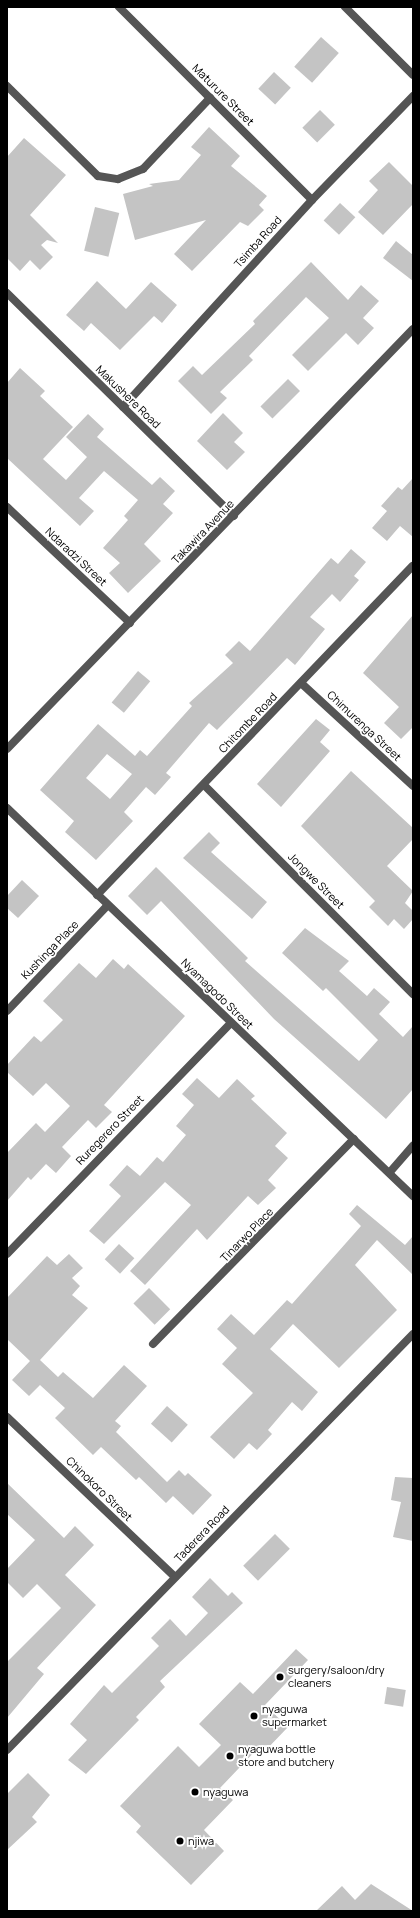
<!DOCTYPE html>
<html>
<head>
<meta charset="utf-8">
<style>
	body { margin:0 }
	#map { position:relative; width:420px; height:1918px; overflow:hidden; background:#fff; font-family:Manrope,sans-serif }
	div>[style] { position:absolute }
	.building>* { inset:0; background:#c4c4c4; transform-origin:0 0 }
	.street>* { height:8px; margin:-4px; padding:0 4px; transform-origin:4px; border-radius:4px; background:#555 }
	.dots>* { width:11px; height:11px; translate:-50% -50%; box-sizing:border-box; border:2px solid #fff; border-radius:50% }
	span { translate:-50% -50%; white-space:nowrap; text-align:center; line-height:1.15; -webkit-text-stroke:3.5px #fff; paint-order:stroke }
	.street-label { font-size:11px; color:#000 }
	.poi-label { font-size:11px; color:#000 }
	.left { translate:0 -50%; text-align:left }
	.frame { position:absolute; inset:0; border:8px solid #000; pointer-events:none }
</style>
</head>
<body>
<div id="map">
	<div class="building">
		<i style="left:321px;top:37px;width:24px;height:40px;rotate:42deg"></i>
		<i style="left:274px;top:72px;width:23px;height:23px;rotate:43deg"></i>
		<i style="left:320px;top:110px;width:21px;height:25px;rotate:45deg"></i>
		<i style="clip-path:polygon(209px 127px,240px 156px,231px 166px,267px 196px,259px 205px,264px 210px,248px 226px,240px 222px,192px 271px,174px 254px,206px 220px,135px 240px,123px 194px,153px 186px,149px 184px,179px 180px,201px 155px,191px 147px)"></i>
		<i style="clip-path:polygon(24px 138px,66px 175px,30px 215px,58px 243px,47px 240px,41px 245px,53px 257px,40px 270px,30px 260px,20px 271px,7px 258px,7px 157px)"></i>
		<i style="clip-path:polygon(389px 162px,413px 186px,413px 204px,383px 235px,358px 212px,378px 190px,369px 181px)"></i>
		<i style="left:340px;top:203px;width:21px;height:24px;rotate:43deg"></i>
		<i style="left:95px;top:207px;width:25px;height:45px;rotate:14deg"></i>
		<i style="clip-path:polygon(396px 241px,413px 255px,413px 281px,383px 258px)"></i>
		<i style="clip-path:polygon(311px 262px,348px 300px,361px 285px,379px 301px,363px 318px,374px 328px,358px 345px,346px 333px,308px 371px,292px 355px,329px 318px,306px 297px,249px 356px,253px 360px,220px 392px,227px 398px,211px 414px,178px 381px,193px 366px,202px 375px,255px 324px,253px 321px)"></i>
		<i style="clip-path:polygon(97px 281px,126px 309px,151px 282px,177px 305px,162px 323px,154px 316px,120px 350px,91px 323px,84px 331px,66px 315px)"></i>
		<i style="clip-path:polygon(20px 368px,45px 391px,40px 396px,73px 427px,43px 459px,66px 480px,87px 457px,66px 437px,88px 414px,104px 429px,97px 437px,152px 485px,160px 477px,175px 491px,163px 504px,173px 513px,144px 544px,161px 561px,128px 593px,109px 573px,120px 563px,103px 548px,128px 520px,124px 516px,138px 500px,104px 471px,79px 498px,94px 511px,80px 526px,7px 458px,7px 383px)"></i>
		<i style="left:288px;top:379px;width:17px;height:39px;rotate:45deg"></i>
		<i style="clip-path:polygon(223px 413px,243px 433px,234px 442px,245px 452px,227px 470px,197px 441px)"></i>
		<i style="clip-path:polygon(413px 478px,413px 537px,400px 526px,387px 541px,372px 528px,387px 511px,381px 506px,398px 487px,402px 490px)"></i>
		<i style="clip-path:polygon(evenodd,351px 549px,366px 562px,354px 576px,359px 580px,340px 602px,332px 594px,310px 617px,325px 629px,295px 665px,287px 658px,217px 730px,209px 723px,166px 773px,171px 777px,155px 795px,146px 787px,124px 812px,133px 821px,96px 860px,65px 832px,74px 821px,40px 790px,98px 724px,135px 756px,140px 750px,147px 756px,192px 706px,189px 703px,233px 663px,225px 655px,239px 641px,250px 651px,331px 558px,338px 564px,351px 549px,107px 754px,132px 774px,110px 799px,86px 778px,107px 754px)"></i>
		<i style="clip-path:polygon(413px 615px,413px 727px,401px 739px,384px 723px,399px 707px,363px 673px)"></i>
		<i style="left:138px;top:671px;width:16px;height:41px;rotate:40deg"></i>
		<i style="clip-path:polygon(316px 719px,330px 730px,320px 742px,330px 751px,281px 807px,257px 784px)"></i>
		<i style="clip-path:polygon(351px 771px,413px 828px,413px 839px,387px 866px,413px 891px,405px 903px,413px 911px,413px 919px,404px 929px,394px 919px,388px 926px,369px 907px,375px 901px,301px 826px)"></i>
		<i style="clip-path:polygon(209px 832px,220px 843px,211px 852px,267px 902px,252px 919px,183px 858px)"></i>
		<i style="clip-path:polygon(156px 867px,248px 958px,245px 961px,359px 1061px,378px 1040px,326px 988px,323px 991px,282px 953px,305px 928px,349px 961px,339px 971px,367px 996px,374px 988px,390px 1002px,379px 1014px,403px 1037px,413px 1026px,413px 1089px,386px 1119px,274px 1019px,161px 901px,147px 915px,128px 896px)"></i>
		<i style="clip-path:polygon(22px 880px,39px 896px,18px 918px,7px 908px,7px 896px)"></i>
		<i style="clip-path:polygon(113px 959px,124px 969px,128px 964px,185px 1016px,104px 1105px,112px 1112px,96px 1128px,88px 1120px,62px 1147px,71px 1156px,56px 1173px,46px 1164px,31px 1180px,28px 1177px,7px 1201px,7px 1153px,36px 1123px,45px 1132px,70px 1106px,46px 1083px,33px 1096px,7px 1072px,7px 1065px,34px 1036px,41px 1042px,63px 1020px,43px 1001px,79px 963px,96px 978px)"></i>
		<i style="clip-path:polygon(197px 1078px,219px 1098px,237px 1079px,255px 1096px,251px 1099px,287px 1133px,275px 1146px,288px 1158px,268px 1180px,276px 1188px,258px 1205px,248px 1196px,207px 1240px,197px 1229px,145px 1285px,130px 1271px,191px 1205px,165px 1182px,104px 1244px,89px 1231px,121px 1196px,109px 1185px,127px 1165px,140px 1176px,157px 1157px,163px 1162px,186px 1135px,176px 1126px,194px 1105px,182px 1094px)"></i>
		<i style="clip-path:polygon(357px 1205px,405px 1245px,413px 1236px,413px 1275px,377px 1240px,355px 1265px,397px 1310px,339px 1368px,293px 1324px,270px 1349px,318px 1392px,302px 1411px,292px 1402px,268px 1430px,272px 1434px,257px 1450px,249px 1443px,234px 1459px,210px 1437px,253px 1393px,222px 1364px,237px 1348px,217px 1329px,231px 1314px,254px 1335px,287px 1300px,292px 1304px,361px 1226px,349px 1214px)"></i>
		<i style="left:119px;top:1244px;width:21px;height:21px;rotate:43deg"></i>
		<i style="clip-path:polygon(69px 1254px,83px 1268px,72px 1278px,80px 1286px,72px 1295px,88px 1308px,40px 1360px,58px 1377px,63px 1372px,93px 1398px,124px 1365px,147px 1386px,115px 1421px,121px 1426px,116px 1432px,167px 1482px,179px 1470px,185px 1476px,188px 1473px,212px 1495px,193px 1515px,173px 1496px,166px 1503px,139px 1477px,136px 1480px,101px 1447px,93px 1455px,55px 1418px,65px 1408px,40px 1385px,29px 1396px,12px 1380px,30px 1361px,7px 1339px,7px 1298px,47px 1256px,57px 1265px)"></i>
		<i style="left:149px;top:1288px;width:30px;height:22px;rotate:45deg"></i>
		<i style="left:167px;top:1406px;width:28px;height:24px;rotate:42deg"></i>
		<i style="clip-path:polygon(395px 1477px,413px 1478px,413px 1541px,393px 1537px,401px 1502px,391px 1500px)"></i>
		<i style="clip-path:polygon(7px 1483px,64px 1538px,75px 1526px,94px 1545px,65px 1575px,96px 1605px,37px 1668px,44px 1674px,7px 1718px,7px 1662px,61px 1608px,37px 1584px,23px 1598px,7px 1582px,7px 1569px,35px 1540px,7px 1514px)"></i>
		<i style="left:275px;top:1534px;width:21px;height:45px;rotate:45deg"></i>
		<i style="clip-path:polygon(210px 1578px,228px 1596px,232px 1592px,243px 1603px,160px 1681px,165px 1687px,136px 1717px,139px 1720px,86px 1774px,68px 1760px,87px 1740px,70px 1724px,104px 1685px,112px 1693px,159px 1646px,151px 1638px,170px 1619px,186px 1636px,208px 1613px,192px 1597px)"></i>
		<i style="clip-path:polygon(296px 1649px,308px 1660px,265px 1705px,288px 1727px,266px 1750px,261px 1745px,220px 1788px,233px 1800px,204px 1830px,224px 1851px,191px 1885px,136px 1832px,141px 1826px,120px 1806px,178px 1746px,199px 1767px,221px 1745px,199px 1724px,240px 1682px,253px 1694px)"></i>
		<i style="left:387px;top:1687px;width:19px;height:17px;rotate:9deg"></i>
		<i style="clip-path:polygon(28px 1773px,50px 1795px,32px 1817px,37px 1822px,7px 1850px,7px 1794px)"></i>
		<i style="clip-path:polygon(371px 1884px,413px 1911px,316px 1911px,342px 1886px,355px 1900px)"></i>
	</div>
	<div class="street">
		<i style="left:119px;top:7px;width:273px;rotate:45deg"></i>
		<i style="left:345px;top:7px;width:96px;rotate:45deg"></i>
		<i style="left:7px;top:86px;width:128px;rotate:44.7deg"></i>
		<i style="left:98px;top:176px;width:20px;rotate:9deg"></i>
		<i style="left:118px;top:179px;width:27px;rotate:-22deg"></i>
		<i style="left:143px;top:169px;width:98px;rotate:-46.7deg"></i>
		<i style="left:7px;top:293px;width:318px;rotate:44.5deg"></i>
		<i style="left:123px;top:407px;width:280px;rotate:-47.6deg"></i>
		<i style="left:312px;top:200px;width:145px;rotate:-45.8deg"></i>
		<i style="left:7px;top:507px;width:169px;rotate:43.3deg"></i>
		<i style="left:301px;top:683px;width:152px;rotate:42.6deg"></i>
		<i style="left:7px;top:749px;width:584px;rotate:-45.97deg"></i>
		<i style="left:204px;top:785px;width:296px;rotate:45deg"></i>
		<i style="left:7px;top:808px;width:562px;rotate:43.7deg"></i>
		<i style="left:97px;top:895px;width:456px;rotate:-46.2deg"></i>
		<i style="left:7px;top:1011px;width:146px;rotate:-46.4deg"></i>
		<i style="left:390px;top:1172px;width:35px;rotate:-49deg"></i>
		<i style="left:7px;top:1254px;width:322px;rotate:-45.9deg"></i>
		<i style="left:153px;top:1344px;width:287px;rotate:-45.6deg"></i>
		<i style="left:7px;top:1417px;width:232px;rotate:43.6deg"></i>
		<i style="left:7px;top:1750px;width:581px;rotate:-45.7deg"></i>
	</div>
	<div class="dots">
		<i style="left:280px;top:1677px;background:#000"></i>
		<i style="left:254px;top:1716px;background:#000"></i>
		<i style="left:230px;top:1756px;background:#000"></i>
		<i style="left:195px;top:1792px;background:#000"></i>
		<i style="left:180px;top:1841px;background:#000"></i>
	</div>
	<div class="street-label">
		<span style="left:223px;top:95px;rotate:45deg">Maturure Street</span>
		<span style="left:258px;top:242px;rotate:-48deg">Tsimba Road</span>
		<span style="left:128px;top:397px;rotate:44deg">Makushere Road</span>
		<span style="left:203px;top:532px;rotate:-46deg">Takawira Avenue</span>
		<span style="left:76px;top:557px;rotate:43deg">Ndaradzi Street</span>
		<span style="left:248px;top:723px;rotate:-46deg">Chitombe Road</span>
		<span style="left:364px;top:726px;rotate:43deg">Chimurenga Street</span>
		<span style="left:316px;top:881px;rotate:45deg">Jongwe Street</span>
		<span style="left:50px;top:950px;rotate:-46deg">Kushinga Place</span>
		<span style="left:217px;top:994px;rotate:44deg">Nyamagodo Street</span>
		<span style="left:110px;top:1130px;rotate:-46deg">Ruregerero Street</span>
		<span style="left:247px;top:1235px;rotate:-46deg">Tinarwo Place</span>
		<span style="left:99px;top:1489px;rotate:44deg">Chinokoro Street</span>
		<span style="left:202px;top:1534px;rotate:-46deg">Taderera Road</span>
	</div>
	<div class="poi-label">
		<span class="left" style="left:288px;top:1677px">surgery/saloon/dry<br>cleaners</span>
		<span class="left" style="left:262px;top:1716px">nyaguwa<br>supermarket</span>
		<span class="left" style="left:238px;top:1756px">nyaguwa bottle<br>store and butchery</span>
		<span class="left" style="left:203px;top:1792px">nyaguwa</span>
		<span class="left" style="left:188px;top:1841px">njiwa</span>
	</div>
	<div class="frame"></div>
</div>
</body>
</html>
